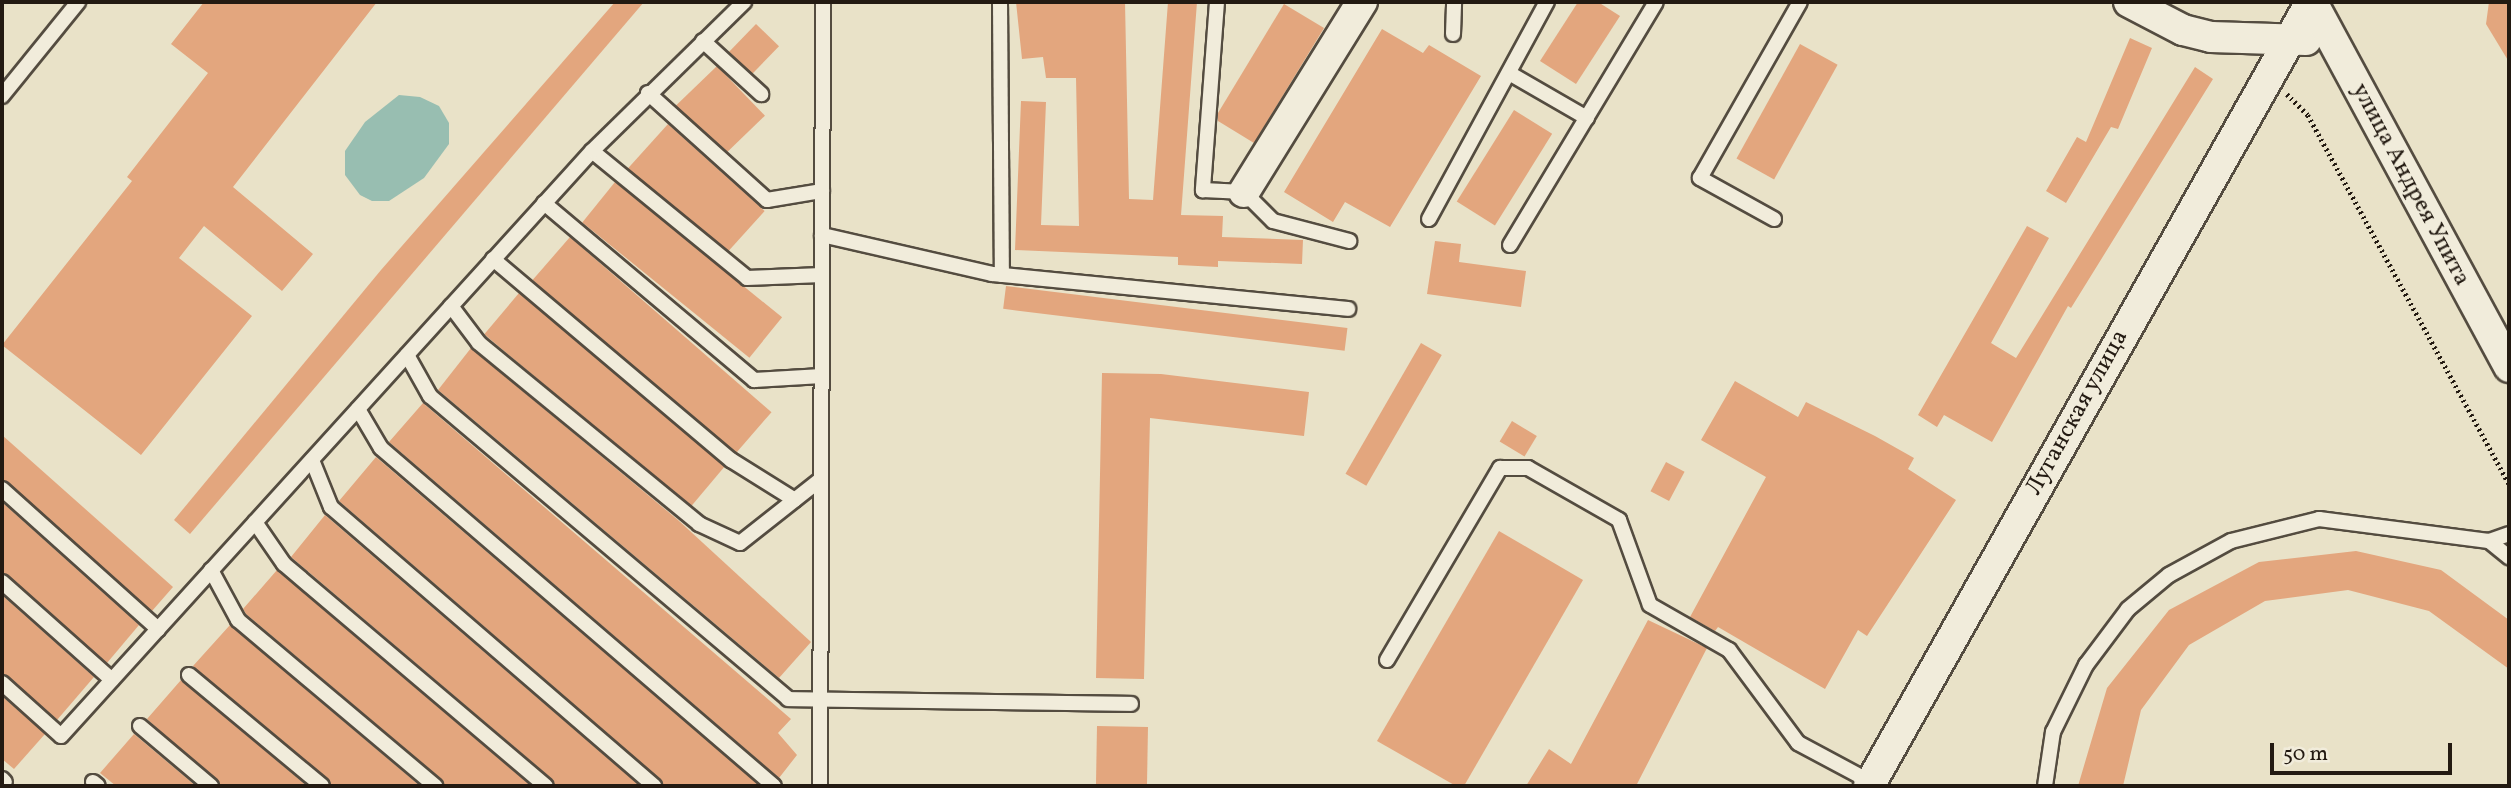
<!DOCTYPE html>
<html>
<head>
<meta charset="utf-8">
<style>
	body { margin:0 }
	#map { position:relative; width:2511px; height:788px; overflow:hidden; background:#e9e2c8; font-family:Vollkorn,serif }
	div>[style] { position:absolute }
	.water>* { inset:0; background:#98beb1 }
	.building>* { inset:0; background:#e3a67e; transform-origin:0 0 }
	.path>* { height:4.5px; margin-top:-2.25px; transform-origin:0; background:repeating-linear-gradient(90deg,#231a12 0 2px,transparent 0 5.5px) }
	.roads { filter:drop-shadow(2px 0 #544c40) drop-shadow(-2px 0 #544c40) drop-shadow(0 2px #544c40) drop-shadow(0 -2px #544c40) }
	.lane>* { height:14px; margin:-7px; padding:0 7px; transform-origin:7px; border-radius:7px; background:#f1ecdb }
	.street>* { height:30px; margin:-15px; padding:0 15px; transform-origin:15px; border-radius:15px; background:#f1ecdb }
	span { translate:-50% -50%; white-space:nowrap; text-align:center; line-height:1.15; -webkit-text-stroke:5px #f1ecdb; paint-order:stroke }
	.street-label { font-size:24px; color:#231a12 }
	.frame { position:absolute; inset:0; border:4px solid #231a12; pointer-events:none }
	.scale { position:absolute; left:2270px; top:743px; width:182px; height:32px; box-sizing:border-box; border:4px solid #231a12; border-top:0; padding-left:9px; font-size:21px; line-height:24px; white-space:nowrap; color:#231a12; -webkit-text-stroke:5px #f1ecdb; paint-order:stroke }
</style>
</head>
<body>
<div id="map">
	<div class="water">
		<i style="clip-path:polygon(399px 95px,420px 97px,439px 106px,449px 123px,449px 144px,424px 178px,389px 201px,372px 201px,360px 195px,345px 175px,345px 151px,365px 122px)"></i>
	</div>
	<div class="building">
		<i style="clip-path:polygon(204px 2px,377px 2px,233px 187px,313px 254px,282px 291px,204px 226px,179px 258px,252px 316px,141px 455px,2px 345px,132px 181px,127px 177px,208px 73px,171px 44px)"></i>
		<i style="clip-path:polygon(615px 2px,644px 2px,190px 534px,174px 520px,381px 270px)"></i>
		<i style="clip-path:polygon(1016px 2px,1125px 2px,1129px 199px,1153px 200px,1168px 2px,1197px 2px,1181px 215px,1223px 216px,1222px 237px,1303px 240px,1302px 264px,1218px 261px,1218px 267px,1178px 265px,1178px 257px,1015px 250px,1021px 101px,1046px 102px,1041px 225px,1079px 226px,1076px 78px,1046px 78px,1043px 57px,1022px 59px)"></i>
		<i style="clip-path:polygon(1578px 2px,1598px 2px,1620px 16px,1576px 84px,1540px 61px)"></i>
		<i style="clip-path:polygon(2489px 2px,2509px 2px,2509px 62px,2486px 24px)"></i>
		<i style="clip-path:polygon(1284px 4px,1324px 28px,1254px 143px,1218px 121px,1218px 113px)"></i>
		<i style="left:756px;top:24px;width:32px;height:39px;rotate:44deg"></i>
		<i style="clip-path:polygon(1382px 29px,1423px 53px,1429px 45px,1481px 76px,1390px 227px,1345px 202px,1333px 222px,1284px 192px)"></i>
		<i style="clip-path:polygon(2130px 38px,2152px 48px,2118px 129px,2111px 127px,2066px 203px,2046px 191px,2077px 137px,2086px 142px)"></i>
		<i style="left:1800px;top:44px;width:43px;height:131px;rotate:29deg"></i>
		<i style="left:717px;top:66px;width:69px;height:57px;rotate:46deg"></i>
		<i style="clip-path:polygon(2195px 67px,2213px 79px,2071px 308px,2068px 306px,1992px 442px,1944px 415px,1937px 427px,1918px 415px,2027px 226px,2049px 238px,1991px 343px,2016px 358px)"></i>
		<i style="left:1514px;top:110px;width:45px;height:108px;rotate:32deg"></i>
		<i style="left:668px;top:124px;width:130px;height:60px;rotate:42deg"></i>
		<i style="left:615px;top:182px;width:215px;height:52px;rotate:39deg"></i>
		<i style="left:570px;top:237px;width:267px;height:57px;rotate:41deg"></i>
		<i style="clip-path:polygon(1435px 241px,1461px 244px,1459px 262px,1526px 271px,1521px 307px,1427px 294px)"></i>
		<i style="left:1006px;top:286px;width:344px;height:23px;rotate:7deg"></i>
		<i style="left:519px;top:293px;width:269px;height:54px;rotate:40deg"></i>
		<i style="left:1421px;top:343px;width:24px;height:151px;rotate:30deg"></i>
		<i style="clip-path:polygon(471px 348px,678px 520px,811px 642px,779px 678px,438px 390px)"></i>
		<i style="clip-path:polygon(1102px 373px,1161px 374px,1309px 392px,1304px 436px,1150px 418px,1144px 679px,1096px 678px)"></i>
		<i style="clip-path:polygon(1735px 381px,1798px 417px,1806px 402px,1875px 436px,1914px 458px,1908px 469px,1956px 500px,1867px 636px,1858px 630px,1825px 689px,1718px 627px,1715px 631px,1690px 617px,1766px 477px,1701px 440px)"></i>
		<i style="clip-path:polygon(423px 403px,791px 719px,778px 733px,797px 755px,779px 778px,389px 442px)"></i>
		<i style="left:1512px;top:421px;width:29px;height:24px;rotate:31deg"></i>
		<i style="clip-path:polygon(2px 435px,173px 587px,152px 611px,2px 480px)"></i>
		<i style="clip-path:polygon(376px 457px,760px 786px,663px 786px,660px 779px,339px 501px)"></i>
		<i style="left:1666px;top:462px;width:21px;height:33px;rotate:28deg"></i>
		<i style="clip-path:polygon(2px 502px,139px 625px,107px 663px,2px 573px)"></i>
		<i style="clip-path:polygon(325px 515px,640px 786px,555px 786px,552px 779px,291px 557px)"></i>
		<i style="clip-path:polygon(1499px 531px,1583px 580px,1464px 786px,1456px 786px,1377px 741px)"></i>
		<i style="clip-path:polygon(2356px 551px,2441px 570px,2509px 620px,2509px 669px,2429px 611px,2348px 590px,2265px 601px,2189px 645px,2141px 710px,2123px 786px,2078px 786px,2107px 688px,2169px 610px,2259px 562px)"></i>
		<i style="clip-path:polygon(277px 570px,278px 571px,531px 786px,444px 786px,441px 779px,246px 614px,243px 609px)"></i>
		<i style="clip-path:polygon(2px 595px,94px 677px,57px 720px,2px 674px)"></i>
		<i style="clip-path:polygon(1648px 620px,1707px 648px,1636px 786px,1526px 786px,1549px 749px,1571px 764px)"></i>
		<i style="clip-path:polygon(230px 625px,232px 627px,420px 786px,331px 786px,328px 779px,193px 666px)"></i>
		<i style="clip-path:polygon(181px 680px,183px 682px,307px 786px,220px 786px,147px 719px)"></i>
		<i style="clip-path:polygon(2px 696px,45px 734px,14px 769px,2px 759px)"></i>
		<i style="left:1097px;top:726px;width:51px;height:60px;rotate:1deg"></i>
		<i style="clip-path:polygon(134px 734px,196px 786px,116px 786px,100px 773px)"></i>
	</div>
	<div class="path">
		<i style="left:2287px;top:94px;width:30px;rotate:45deg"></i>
		<i style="left:2308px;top:115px;width:420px;rotate:61.4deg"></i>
	</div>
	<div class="roads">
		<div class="lane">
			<i style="left:1000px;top:2px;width:273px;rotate:89.6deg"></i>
			<i style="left:1217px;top:2px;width:189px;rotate:94.3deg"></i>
			<i style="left:1203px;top:190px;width:41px;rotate:2.8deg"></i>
			<i style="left:1244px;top:192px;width:41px;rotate:45deg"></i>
			<i style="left:1273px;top:221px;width:79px;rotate:14.7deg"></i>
			<i style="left:1453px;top:34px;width:32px;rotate:-88deg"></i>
			<i style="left:703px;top:41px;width:79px;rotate:42.4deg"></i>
			<i style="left:1509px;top:73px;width:90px;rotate:30deg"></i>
			<i style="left:648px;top:93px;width:160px;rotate:42deg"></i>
			<i style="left:767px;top:200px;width:56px;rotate:-9.3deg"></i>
			<i style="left:2px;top:96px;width:121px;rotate:-51deg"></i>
			<i style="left:592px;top:151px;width:200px;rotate:39.3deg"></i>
			<i style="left:747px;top:278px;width:75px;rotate:-2.3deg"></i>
			<i style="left:544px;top:203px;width:275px;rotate:40.1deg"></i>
			<i style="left:754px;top:380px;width:68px;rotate:-3.4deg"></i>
			<i style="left:1429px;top:219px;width:247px;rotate:-61.5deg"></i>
			<i style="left:1774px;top:219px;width:85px;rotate:-151deg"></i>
			<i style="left:1700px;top:178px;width:202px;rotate:-60.4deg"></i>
			<i style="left:822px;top:235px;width:174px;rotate:12.9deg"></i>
			<i style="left:992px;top:274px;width:358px;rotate:5.6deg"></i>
			<i style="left:1510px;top:245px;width:283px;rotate:-59deg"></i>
			<i style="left:493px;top:259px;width:312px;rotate:40.2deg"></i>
			<i style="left:731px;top:460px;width:75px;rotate:32deg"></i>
			<i style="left:451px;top:306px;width:46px;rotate:52.9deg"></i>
			<i style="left:479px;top:343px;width:285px;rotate:39.4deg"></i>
			<i style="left:699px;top:524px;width:45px;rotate:24.9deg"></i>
			<i style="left:740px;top:543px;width:103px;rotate:-38.3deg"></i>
			<i style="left:407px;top:355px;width:47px;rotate:60.7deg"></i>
			<i style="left:430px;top:396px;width:469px;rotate:40.2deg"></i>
			<i style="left:788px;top:699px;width:343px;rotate:0.8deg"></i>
			<i style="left:358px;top:409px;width:45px;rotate:59.5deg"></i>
			<i style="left:381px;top:448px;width:518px;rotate:40.7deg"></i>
			<i style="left:312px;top:460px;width:51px;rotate:68deg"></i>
			<i style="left:331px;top:507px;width:427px;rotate:40.8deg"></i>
			<i style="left:2px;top:489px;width:210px;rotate:41.9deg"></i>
			<i style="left:255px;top:522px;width:51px;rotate:55.4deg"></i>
			<i style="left:284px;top:564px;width:343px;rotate:40.3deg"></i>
			<i style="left:2489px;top:541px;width:26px;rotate:39deg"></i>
			<i style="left:211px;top:570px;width:57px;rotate:61.6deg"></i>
			<i style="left:238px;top:620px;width:258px;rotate:40.1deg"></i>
			<i style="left:2px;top:582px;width:147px;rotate:41.7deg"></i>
			<i style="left:1387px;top:660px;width:223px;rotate:-59.5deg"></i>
			<i style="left:1500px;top:468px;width:28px"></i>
			<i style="left:1528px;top:468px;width:105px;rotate:29.7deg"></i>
			<i style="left:1619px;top:520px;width:90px;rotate:70deg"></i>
			<i style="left:1650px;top:605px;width:91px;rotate:29.7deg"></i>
			<i style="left:1729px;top:650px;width:116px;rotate:53.4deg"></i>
			<i style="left:1798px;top:743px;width:83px;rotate:28.1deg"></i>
			<i style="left:189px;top:675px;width:173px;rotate:39.8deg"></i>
			<i style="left:2px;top:683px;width:79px;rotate:41.9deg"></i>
			<i style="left:61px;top:736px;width:790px;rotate:-47.77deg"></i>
			<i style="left:592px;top:151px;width:213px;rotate:-44.4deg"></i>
			<i style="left:140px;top:726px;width:93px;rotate:40.2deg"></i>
			<i style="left:2px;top:779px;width:4px;rotate:45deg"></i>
			<i style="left:93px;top:782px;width:6px;rotate:39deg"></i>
			<i style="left:820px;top:786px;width:784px;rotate:-89.78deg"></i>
			<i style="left:2045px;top:786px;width:55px;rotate:-81.6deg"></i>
			<i style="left:2053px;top:732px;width:75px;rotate:-63.8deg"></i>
			<i style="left:2086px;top:665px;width:70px;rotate:-53.1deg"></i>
			<i style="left:2128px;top:609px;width:53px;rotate:-39.7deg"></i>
			<i style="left:2169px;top:575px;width:71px;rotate:-28.7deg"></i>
			<i style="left:2231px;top:541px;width:91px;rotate:-14deg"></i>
			<i style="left:2319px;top:519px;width:171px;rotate:7.4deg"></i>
			<i style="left:2489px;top:541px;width:21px;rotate:-19deg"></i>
		</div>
		<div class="street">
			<i style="left:2129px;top:2px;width:61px;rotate:27.4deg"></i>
			<i style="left:2183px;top:30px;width:29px;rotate:14deg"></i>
			<i style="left:2211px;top:37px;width:95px;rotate:1.8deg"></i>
			<i style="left:2312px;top:2px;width:415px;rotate:61.6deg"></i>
			<i style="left:1244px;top:192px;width:224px;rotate:-58.2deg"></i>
			<i style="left:1869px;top:786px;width:900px;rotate:-60.59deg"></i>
		</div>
	</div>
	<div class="street-label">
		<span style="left:2410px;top:185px;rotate:62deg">улица Андрея Упита</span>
		<span style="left:2078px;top:413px;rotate:-61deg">Луганская улица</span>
	</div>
	<div class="frame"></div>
	<div class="scale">50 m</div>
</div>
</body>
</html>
